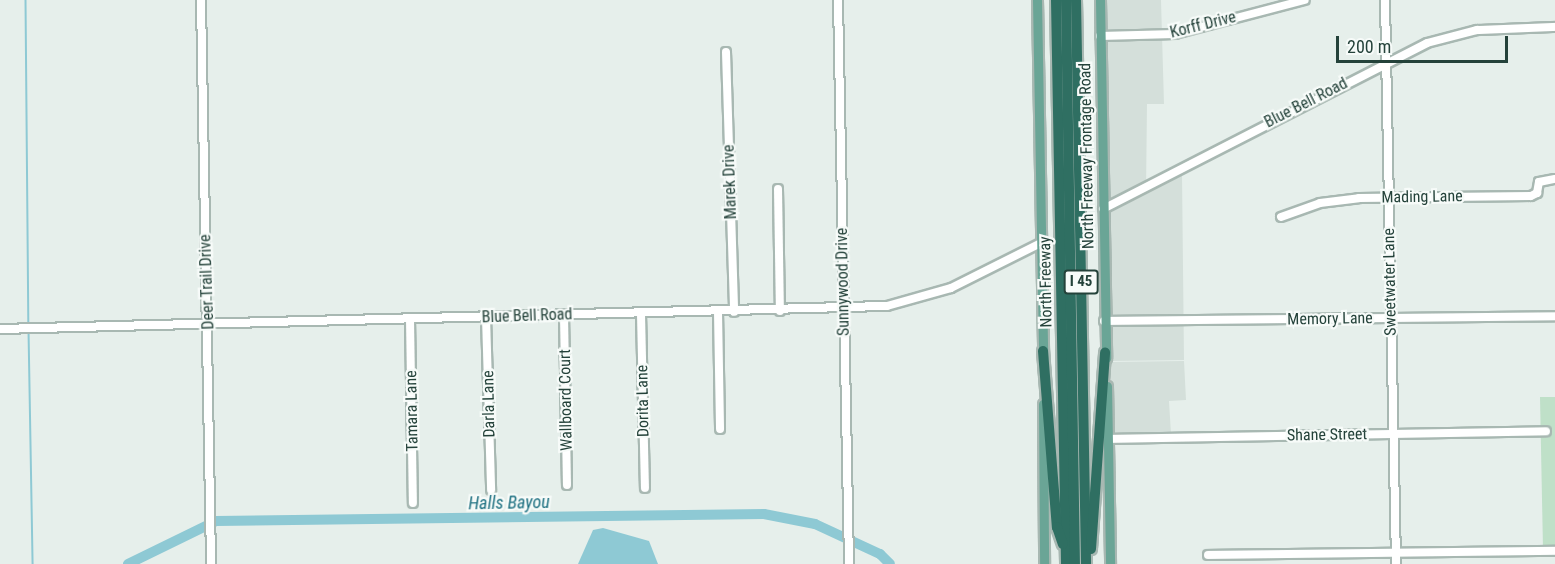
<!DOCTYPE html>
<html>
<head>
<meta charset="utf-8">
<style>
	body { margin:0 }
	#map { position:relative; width:1555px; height:564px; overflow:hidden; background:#e6efeb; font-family:"Roboto Condensed",sans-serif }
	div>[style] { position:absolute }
	.built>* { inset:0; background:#d4dfda }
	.green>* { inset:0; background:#bfe0c8 }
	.water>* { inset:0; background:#8ec9d4 }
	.stream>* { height:1.5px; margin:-0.75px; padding:0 0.75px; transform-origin:0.75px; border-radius:0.75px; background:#8ec9d4 }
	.river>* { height:10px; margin:-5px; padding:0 5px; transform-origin:5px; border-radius:5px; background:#8ec9d4 }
	.roads { filter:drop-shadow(2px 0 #a8b8b2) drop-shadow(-2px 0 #a8b8b2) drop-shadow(0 2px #a8b8b2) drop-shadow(0 -2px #a8b8b2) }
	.minor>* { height:8px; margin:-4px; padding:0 4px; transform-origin:4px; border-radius:4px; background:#fff }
	.major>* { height:9px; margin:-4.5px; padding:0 4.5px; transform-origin:4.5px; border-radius:4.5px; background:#6aa596 }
	.highway>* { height:10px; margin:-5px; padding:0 5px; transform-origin:5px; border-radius:5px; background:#2f6f62 }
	span { translate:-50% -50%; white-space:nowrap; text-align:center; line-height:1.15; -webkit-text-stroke:4.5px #f7fbf9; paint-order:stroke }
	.shield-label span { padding:2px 4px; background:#f7fbf9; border:2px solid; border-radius:4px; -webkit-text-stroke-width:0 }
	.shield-label { font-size:15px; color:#24423a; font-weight:700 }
	.street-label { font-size:16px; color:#24423a }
	.water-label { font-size:18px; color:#1c6f80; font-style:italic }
	.scale { position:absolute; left:1336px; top:36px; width:172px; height:27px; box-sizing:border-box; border:3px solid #24423a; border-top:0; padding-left:8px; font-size:18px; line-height:21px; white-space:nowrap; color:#24423a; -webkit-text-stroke:4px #f7fbf9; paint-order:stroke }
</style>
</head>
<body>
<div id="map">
	<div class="built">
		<i style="clip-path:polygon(1104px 0,1161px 0,1164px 104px,1147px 104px,1146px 192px,1182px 174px,1184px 360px,1110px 361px)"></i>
		<i style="clip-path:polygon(1184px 361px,1186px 400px,1169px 401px,1171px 434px,1112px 435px,1110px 362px)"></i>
	</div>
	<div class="green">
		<i style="clip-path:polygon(1540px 397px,1555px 397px,1555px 548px,1543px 549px)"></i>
	</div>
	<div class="water">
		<i style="clip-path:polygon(603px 528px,649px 541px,658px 564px,578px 564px,593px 530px)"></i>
	</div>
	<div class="stream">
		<i style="left:26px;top:0;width:325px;rotate:89.5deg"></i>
		<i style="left:29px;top:330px;width:234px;rotate:89deg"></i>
	</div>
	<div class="river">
		<i style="left:128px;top:564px;width:98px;rotate:-26deg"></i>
		<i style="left:216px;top:521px;width:548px;rotate:-0.73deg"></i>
		<i style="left:764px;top:514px;width:52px;rotate:11.1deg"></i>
		<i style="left:815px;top:524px;width:72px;rotate:24.8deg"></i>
		<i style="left:880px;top:554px;width:14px;rotate:45deg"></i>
	</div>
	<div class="roads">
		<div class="minor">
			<i style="left:201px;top:0;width:564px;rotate:88.98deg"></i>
			<i style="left:838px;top:0;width:564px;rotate:88.88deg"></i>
			<i style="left:1385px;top:0;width:564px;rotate:88.88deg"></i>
			<i style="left:1100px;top:36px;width:75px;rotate:-1.5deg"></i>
			<i style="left:1175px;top:34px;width:134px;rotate:-14.7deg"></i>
			<i style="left:726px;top:52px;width:260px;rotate:88.2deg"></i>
			<i style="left:778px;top:189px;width:122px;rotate:89.1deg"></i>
			<i style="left:1103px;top:209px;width:364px;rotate:-27.1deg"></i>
			<i style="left:1427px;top:43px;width:52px;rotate:-14.6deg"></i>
			<i style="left:1477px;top:30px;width:78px;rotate:-2.2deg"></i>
			<i style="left:1281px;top:217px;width:41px;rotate:-19.7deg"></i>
			<i style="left:1320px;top:203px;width:39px;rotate:-7deg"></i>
			<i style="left:1359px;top:198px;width:172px;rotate:-0.7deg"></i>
			<i style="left:1531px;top:196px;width:7px;rotate:-27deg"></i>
			<i style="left:1537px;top:193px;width:11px;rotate:-80deg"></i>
			<i style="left:1539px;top:182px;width:16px;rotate:-11deg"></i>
			<i style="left:718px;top:312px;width:117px;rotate:89deg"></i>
			<i style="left:641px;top:314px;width:174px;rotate:88.7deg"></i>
			<i style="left:564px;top:315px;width:170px;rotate:89deg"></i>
			<i style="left:486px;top:317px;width:173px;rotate:88.3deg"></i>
			<i style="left:410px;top:319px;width:184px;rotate:89.1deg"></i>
			<i style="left:1104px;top:321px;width:451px;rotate:-0.6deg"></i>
			<i style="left:0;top:329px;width:887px;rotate:-1.49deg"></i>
			<i style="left:887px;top:306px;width:66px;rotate:-15.7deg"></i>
			<i style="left:951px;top:288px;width:101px;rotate:-26.6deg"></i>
			<i style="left:1108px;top:439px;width:438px;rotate:-1deg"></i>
			<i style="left:1208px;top:555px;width:347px;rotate:-0.7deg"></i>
		</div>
		<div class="major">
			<i style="left:1037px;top:0;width:358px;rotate:89deg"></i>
			<i style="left:1100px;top:0;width:358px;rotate:89deg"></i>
			<i style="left:1107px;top:386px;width:178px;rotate:89deg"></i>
			<i style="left:1043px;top:404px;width:160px;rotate:89.6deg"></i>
		</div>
		<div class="highway">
			<i style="left:1056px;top:0;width:564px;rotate:88.98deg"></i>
			<i style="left:1066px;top:0;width:564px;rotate:89.09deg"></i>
			<i style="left:1076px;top:0;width:564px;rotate:88.98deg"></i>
			<i style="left:1043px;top:351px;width:177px;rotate:85.5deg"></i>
			<i style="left:1057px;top:527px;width:18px;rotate:71deg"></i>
			<i style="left:1091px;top:549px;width:197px;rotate:-85.9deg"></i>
		</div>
	</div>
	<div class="shield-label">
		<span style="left:1081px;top:282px">I 45</span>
	</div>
	<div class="street-label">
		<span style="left:1203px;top:25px;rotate:-14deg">Korff Drive</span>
		<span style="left:1306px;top:103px;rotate:-27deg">Blue Bell Road</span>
		<span style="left:1087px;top:156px;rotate:-91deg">North Freeway Frontage Road</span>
		<span style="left:730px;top:182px;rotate:-92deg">Marek Drive</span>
		<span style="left:1422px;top:197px;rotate:-1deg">Mading Lane</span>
		<span style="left:207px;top:282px;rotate:-92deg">Deer Trail Drive</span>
		<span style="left:843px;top:282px;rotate:-91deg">Sunnywood Drive</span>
		<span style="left:1046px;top:282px;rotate:-91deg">North Freeway</span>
		<span style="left:1390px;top:282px;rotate:-91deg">Sweetwater Lane</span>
		<span style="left:527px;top:316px;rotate:-2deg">Blue Bell Road</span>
		<span style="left:1330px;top:319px;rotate:-1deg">Memory Lane</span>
		<span style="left:566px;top:400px;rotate:-91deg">Wallboard Court</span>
		<span style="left:643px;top:401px;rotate:-91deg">Dorita Lane</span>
		<span style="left:489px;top:404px;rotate:-91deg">Darla Lane</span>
		<span style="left:412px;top:411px;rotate:-91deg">Tamara Lane</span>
		<span style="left:1327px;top:435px;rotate:-1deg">Shane Street</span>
	</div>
	<div class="water-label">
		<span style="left:509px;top:503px;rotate:-1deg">Halls Bayou</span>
	</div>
	<div class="scale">200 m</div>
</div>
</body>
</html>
